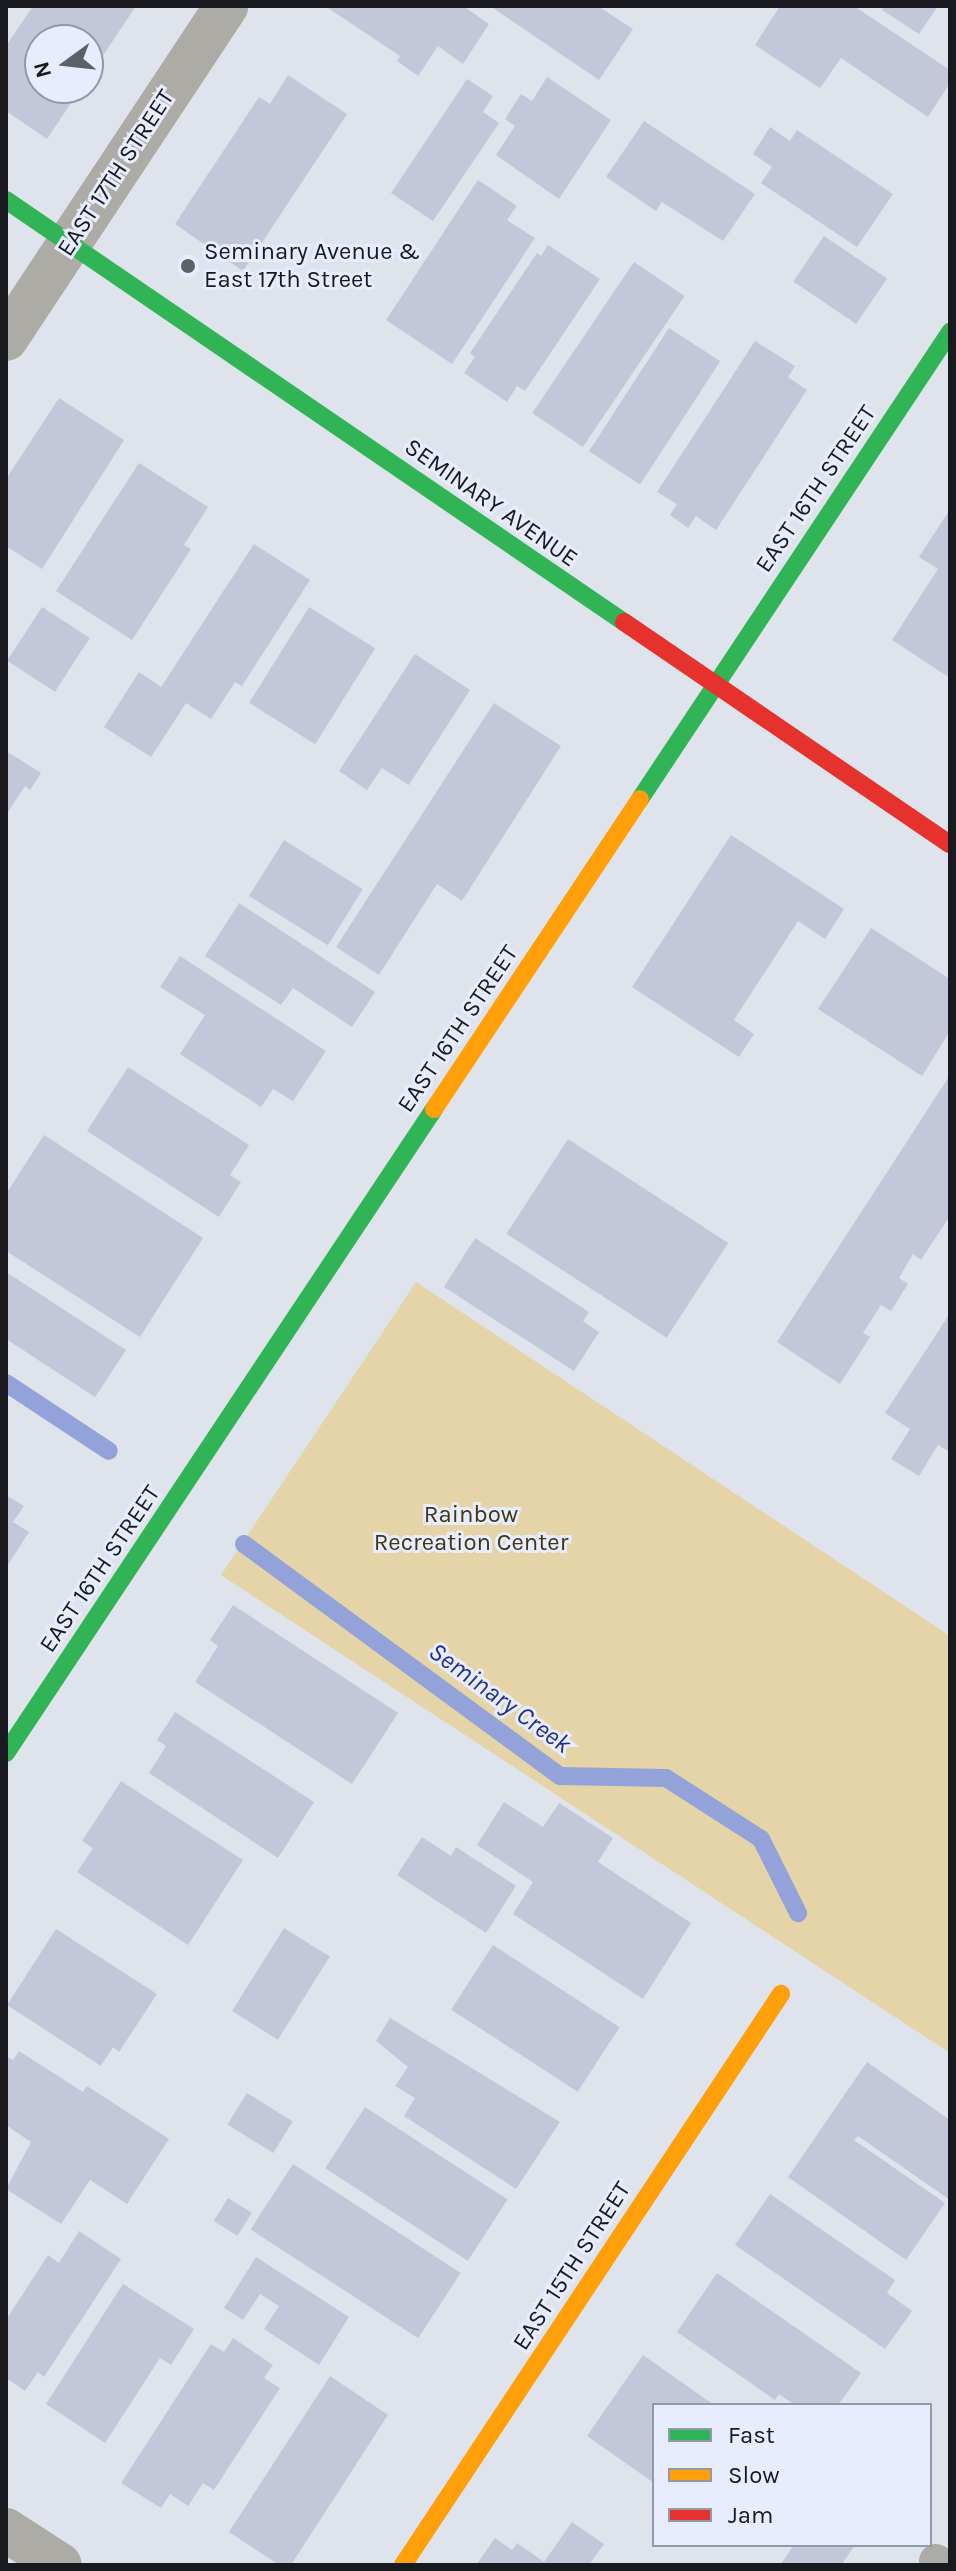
<!DOCTYPE html>
<html>
<head>
<meta charset="utf-8">
<style>
	body { margin:0 }
	#map { position:relative; width:956px; height:2571px; overflow:hidden; background:#dfe3ec; font-family:Karla,sans-serif }
	div>[style] { position:absolute }
	.green>* { inset:0; background:#e4d4a8 }
	.stream>* { height:18px; margin:-9px; padding:0 9px; transform-origin:9px; border-radius:9px; background:#93a3da }
	.building>* { inset:0; background:#c2c8da; transform-origin:0 0 }
	.lane>* { height:34px; margin:-17px; padding:0 17px; transform-origin:17px; border-radius:17px; background:#adaba5 }
	.street>* { height:44px; margin:-22px; padding:0 22px; transform-origin:22px; border-radius:22px; background:#adaba5 }
	.fast>* { height:18px; margin:-9px; padding:0 9px; transform-origin:9px; border-radius:9px; background:#30b455 }
	.slow>* { height:18px; margin:-9px; padding:0 9px; transform-origin:9px; border-radius:9px; background:#ff9f0a }
	.jam>* { height:18px; margin:-9px; padding:0 9px; transform-origin:9px; border-radius:9px; background:#e5322d }
	.dots>* { width:22px; height:22px; translate:-50% -50%; box-sizing:border-box; border:4px solid #e7edff; border-radius:50% }
	span { translate:-50% -50%; white-space:nowrap; text-align:center; line-height:1.15; -webkit-text-stroke:6px #e7edff; paint-order:stroke }
	.street-label { font-size:24px; color:#181a20 }
	.poi-label { font-size:24px; color:#181a20 }
	.left { translate:0 -50%; text-align:left }
	.park-label { font-size:24px; color:#43360f }
	.water-label { font-size:26px; color:#253087; font-style:italic }
	.frame { position:absolute; inset:0; border:8px solid #181a20; pointer-events:none }
	.legend { position:absolute; left:652px; top:2403px; width:280px; height:144px; box-sizing:border-box; background:#e7edff; border:2px solid #9499a6; margin:0; padding:10px 14px; list-style:none; font-size:24px; color:#181a20 }
	.legend li { display:flex; align-items:center; gap:16px; height:40px }
	.legend b { width:40px; border:2px solid #9499a6 }
	.north { position:absolute; left:24px; top:24px; width:80px; height:80px; box-sizing:border-box; background:#e7edff; border:2px solid #9499a6; border-radius:50%; rotate:255deg; font-size:22px; font-weight:700; line-height:32px; text-align:center; color:#181a20 }
	.north::after { content:''; display:block; margin:auto; width:28px; height:36px; background:#5e6067; clip-path:polygon(50% 0,100% 100%,50% 72%,0 100%) }
</style>
</head>
<body>
<div id="map">
	<div class="green">
		<i style="clip-path:polygon(416px 1282px,950px 1636px,950px 2053px,221px 1575px)"></i>
	</div>
	<div class="stream">
		<i style="left:6px;top:1383px;width:123px;rotate:33.4deg"></i>
		<i style="left:244px;top:1544px;width:392px;rotate:36.3deg"></i>
		<i style="left:560px;top:1776px;width:106px;rotate:1.1deg"></i>
		<i style="left:666px;top:1778px;width:113px;rotate:32.7deg"></i>
		<i style="left:761px;top:1839px;width:83px;rotate:63.4deg"></i>
	</div>
	<div class="building">
		<i style="clip-path:polygon(33px 6px,136px 6px,88px 78px,88px 40px,40px 40px,40px 88px,81px 88px,47px 139px,6px 111px,6px 46px)"></i>
		<i style="clip-path:polygon(325px 6px,463px 6px,489px 24px,463px 64px,438px 46px,418px 76px,397px 61px,400px 56px)"></i>
		<i style="clip-path:polygon(490px 6px,598px 6px,633px 29px,599px 80px)"></i>
		<i style="clip-path:polygon(780px 6px,854px 6px,950px 70px,950px 83px,928px 117px,841px 58px,820px 88px,755px 45px)"></i>
		<i style="clip-path:polygon(885px 6px,938px 6px,919px 34px,882px 10px)"></i>
		<i style="clip-path:polygon(288px 75px,347px 114px,243px 271px,175px 224px,259px 97px,270px 104px)"></i>
		<i style="clip-path:polygon(547px 77px,611px 120px,559px 199px,496px 155px,515px 126px,505px 119px,521px 94px,532px 101px)"></i>
		<i style="clip-path:polygon(467px 79px,493px 96px,483px 112px,499px 123px,433px 221px,391px 193px)"></i>
		<i style="clip-path:polygon(644px 121px,755px 194px,723px 241px,662px 202px,656px 211px,606px 177px)"></i>
		<i style="clip-path:polygon(770px 127px,790px 141px,797px 130px,893px 194px,857px 247px,761px 183px,772px 167px,753px 154px)"></i>
		<i style="clip-path:polygon(478px 180px,517px 206px,507px 220px,535px 238px,452px 364px,386px 320px)"></i>
		<i style="left:824px;top:236px;width:76px;height:55px;rotate:34deg"></i>
		<i style="clip-path:polygon(548px 245px,600px 279px,525px 391px,517px 386px,507px 402px,464px 373px,475px 357px,470px 353px,537px 253px,541px 256px)"></i>
		<i style="left:634px;top:262px;width:61px;height:182px;rotate:34deg"></i>
		<i style="left:669px;top:328px;width:61px;height:147px;rotate:33deg"></i>
		<i style="clip-path:polygon(755px 341px,795px 366px,788px 377px,807px 390px,716px 530px,696px 516px,688px 528px,670px 515px,677px 504px,657px 492px)"></i>
		<i style="clip-path:polygon(59px 398px,124px 440px,42px 569px,6px 546px,6px 479px)"></i>
		<i style="clip-path:polygon(139px 463px,208px 507px,184px 545px,191px 549px,132px 640px,56px 591px)"></i>
		<i style="clip-path:polygon(950px 509px,950px 678px,892px 640px,938px 569px,919px 557px)"></i>
		<i style="clip-path:polygon(254px 544px,310px 580px,242px 686px,235px 682px,211px 719px,186px 703px,151px 757px,104px 727px,139px 672px,161px 687px)"></i>
		<i style="left:42px;top:607px;width:57px;height:64px;rotate:33deg"></i>
		<i style="left:309px;top:607px;width:78px;height:113px;rotate:32deg"></i>
		<i style="clip-path:polygon(415px 654px,470px 690px,409px 785px,382px 768px,367px 790px,339px 771px)"></i>
		<i style="clip-path:polygon(494px 703px,561px 746px,462px 901px,437px 884px,379px 975px,336px 947px)"></i>
		<i style="clip-path:polygon(6px 751px,41px 773px,30px 790px,25px 786px,6px 815px)"></i>
		<i style="clip-path:polygon(731px 835px,844px 909px,825px 939px,798px 921px,734px 1020px,754px 1034px,739px 1057px,632px 987px)"></i>
		<i style="left:284px;top:840px;width:93px;height:66px;rotate:32deg"></i>
		<i style="clip-path:polygon(239px 903px,375px 992px,352px 1027px,293px 988px,281px 1005px,205px 956px)"></i>
		<i style="clip-path:polygon(871px 928px,950px 979px,950px 1031px,922px 1076px,818px 1009px)"></i>
		<i style="clip-path:polygon(180px 956px,326px 1051px,293px 1101px,273px 1089px,261px 1107px,180px 1054px,205px 1015px,160px 987px)"></i>
		<i style="clip-path:polygon(128px 1067px,249px 1145px,230px 1175px,241px 1182px,219px 1217px,87px 1131px)"></i>
		<i style="clip-path:polygon(950px 1075px,950px 1216px,921px 1260px,913px 1254px,899px 1278px,908px 1284px,891px 1311px,881px 1305px,863px 1333px,870px 1337px,840px 1384px,777px 1342px)"></i>
		<i style="clip-path:polygon(44px 1135px,203px 1238px,140px 1337px,6px 1251px,6px 1194px)"></i>
		<i style="left:568px;top:1139px;width:191px;height:113px;rotate:33deg"></i>
		<i style="clip-path:polygon(475px 1238px,589px 1312px,583px 1321px,599px 1332px,574px 1371px,444px 1287px)"></i>
		<i style="clip-path:polygon(6px 1272px,126px 1350px,95px 1397px,6px 1339px)"></i>
		<i style="clip-path:polygon(950px 1313px,950px 1452px,938px 1445px,919px 1476px,891px 1459px,910px 1429px,885px 1413px)"></i>
		<i style="clip-path:polygon(6px 1495px,24px 1506px,13px 1522px,29px 1532px,6px 1568px)"></i>
		<i style="clip-path:polygon(233px 1605px,398px 1713px,352px 1784px,195px 1682px,218px 1646px,210px 1640px)"></i>
		<i style="clip-path:polygon(175px 1712px,314px 1802px,278px 1858px,149px 1773px,166px 1746px,157px 1740px)"></i>
		<i style="clip-path:polygon(121px 1781px,243px 1860px,188px 1945px,77px 1872px,93px 1848px,82px 1841px)"></i>
		<i style="clip-path:polygon(504px 1802px,543px 1827px,559px 1803px,613px 1838px,598px 1862px,691px 1923px,643px 1999px,513px 1914px,533px 1882px,477px 1845px)"></i>
		<i style="clip-path:polygon(422px 1837px,451px 1856px,456px 1847px,516px 1886px,486px 1933px,397px 1875px)"></i>
		<i style="left:284px;top:1928px;width:54px;height:98px;rotate:32deg"></i>
		<i style="clip-path:polygon(56px 1929px,157px 1994px,119px 2052px,113px 2047px,101px 2066px,7px 2005px)"></i>
		<i style="left:493px;top:1945px;width:151px;height:77px;rotate:33deg"></i>
		<i style="clip-path:polygon(390px 2018px,560px 2122px,516px 2189px,404px 2116px,415px 2098px,395px 2086px,408px 2067px,376px 2041px)"></i>
		<i style="clip-path:polygon(19px 2051px,83px 2092px,87px 2086px,169px 2139px,127px 2204px,90px 2180px,61px 2224px,6px 2189px,31px 2142px,6px 2125px,6px 2056px,13px 2060px)"></i>
		<i style="clip-path:polygon(867px 2062px,950px 2120px,950px 2200px,858px 2136px,854px 2140px,945px 2203px,906px 2260px,788px 2177px)"></i>
		<i style="left:247px;top:2093px;width:54px;height:37px;rotate:32deg"></i>
		<i style="left:365px;top:2107px;width:170px;height:73px;rotate:33deg"></i>
		<i style="left:293px;top:2164px;width:200px;height:78px;rotate:33deg"></i>
		<i style="clip-path:polygon(770px 2194px,895px 2280px,887px 2293px,912px 2311px,885px 2349px,735px 2245px)"></i>
		<i style="left:228px;top:2198px;width:28px;height:27px;rotate:32deg"></i>
		<i style="clip-path:polygon(79px 2231px,121px 2259px,44px 2377px,38px 2372px,25px 2391px,6px 2378px,6px 2320px,48px 2255px,59px 2263px)"></i>
		<i style="clip-path:polygon(256px 2257px,349px 2317px,319px 2365px,264px 2329px,279px 2306px,260px 2294px,243px 2320px,224px 2308px)"></i>
		<i style="clip-path:polygon(717px 2273px,861px 2373px,838px 2405px,795px 2405px,779px 2394px,775px 2400px,677px 2332px)"></i>
		<i style="clip-path:polygon(123px 2284px,194px 2329px,171px 2365px,160px 2358px,105px 2443px,46px 2404px)"></i>
		<i style="clip-path:polygon(233px 2338px,273px 2365px,264px 2378px,280px 2388px,214px 2490px,203px 2483px,188px 2506px,170px 2494px,161px 2508px,121px 2483px,211px 2344px,224px 2352px)"></i>
		<i style="clip-path:polygon(643px 2355px,714px 2405px,654px 2405px,654px 2483px,587px 2436px)"></i>
		<i style="clip-path:polygon(330px 2376px,388px 2415px,291px 2565px,279px 2565px,229px 2532px)"></i>
		<i style="clip-path:polygon(572px 2522px,604px 2544px,589px 2565px,476px 2565px,495px 2538px,512px 2550px,517px 2543px,544px 2562px)"></i>
		<i style="clip-path:polygon(794px 2545px,855px 2545px,841px 2565px,780px 2565px)"></i>
	</div>
	<div class="lane">
		<i style="left:936px;top:2561px;width:6px;rotate:39deg"></i>
	</div>
	<div class="street">
		<i style="left:6px;top:339px;width:399px;rotate:-56.5deg"></i>
		<i style="left:6px;top:2530px;width:64px;rotate:32.9deg"></i>
	</div>
	<div class="fast">
		<i style="left:6px;top:200px;width:748px;rotate:34.33deg"></i>
		<i style="left:640px;top:799px;width:561px;rotate:-56.42deg"></i>
		<i style="left:6px;top:1753px;width:773px;rotate:-56.39deg"></i>
	</div>
	<div class="slow">
		<i style="left:434px;top:1109px;width:372px;rotate:-56.4deg"></i>
		<i style="left:403px;top:2565px;width:685px;rotate:-56.5deg"></i>
	</div>
	<div class="jam">
		<i style="left:624px;top:622px;width:394px;rotate:34.3deg"></i>
	</div>
	<div class="dots">
		<i style="left:188px;top:266px;background:#5e6067"></i>
	</div>
	<div class="street-label">
		<span style="left:116px;top:173px;rotate:-57deg">EAST 17TH STREET</span>
		<span style="left:816px;top:489px;rotate:-56deg">EAST 16TH STREET</span>
		<span style="left:491px;top:503px;rotate:35deg">SEMINARY AVENUE</span>
		<span style="left:458px;top:1029px;rotate:-56deg">EAST 16TH STREET</span>
		<span style="left:100px;top:1569px;rotate:-56deg">EAST 16TH STREET</span>
		<span style="left:572px;top:2266px;rotate:-57deg">EAST 15TH STREET</span>
	</div>
	<div class="poi-label">
		<span class="left" style="left:204px;top:266px">Seminary Avenue &amp;<br>East 17th Street</span>
	</div>
	<div class="park-label">
		<span style="left:471px;top:1529px">Rainbow<br>Recreation Center</span>
	</div>
	<div class="water-label">
		<span style="left:500px;top:1698px;rotate:36deg">Seminary Creek</span>
	</div>
	<div class="frame"></div>
	<ul class="legend">
	<li><b style="height:10px;background:#30b455"></b>Fast</li>
	<li><b style="height:10px;background:#ff9f0a"></b>Slow</li>
	<li><b style="height:10px;background:#e5322d"></b>Jam</li>
	</ul>
	<div class="north">N</div>
</div>
</body>
</html>
